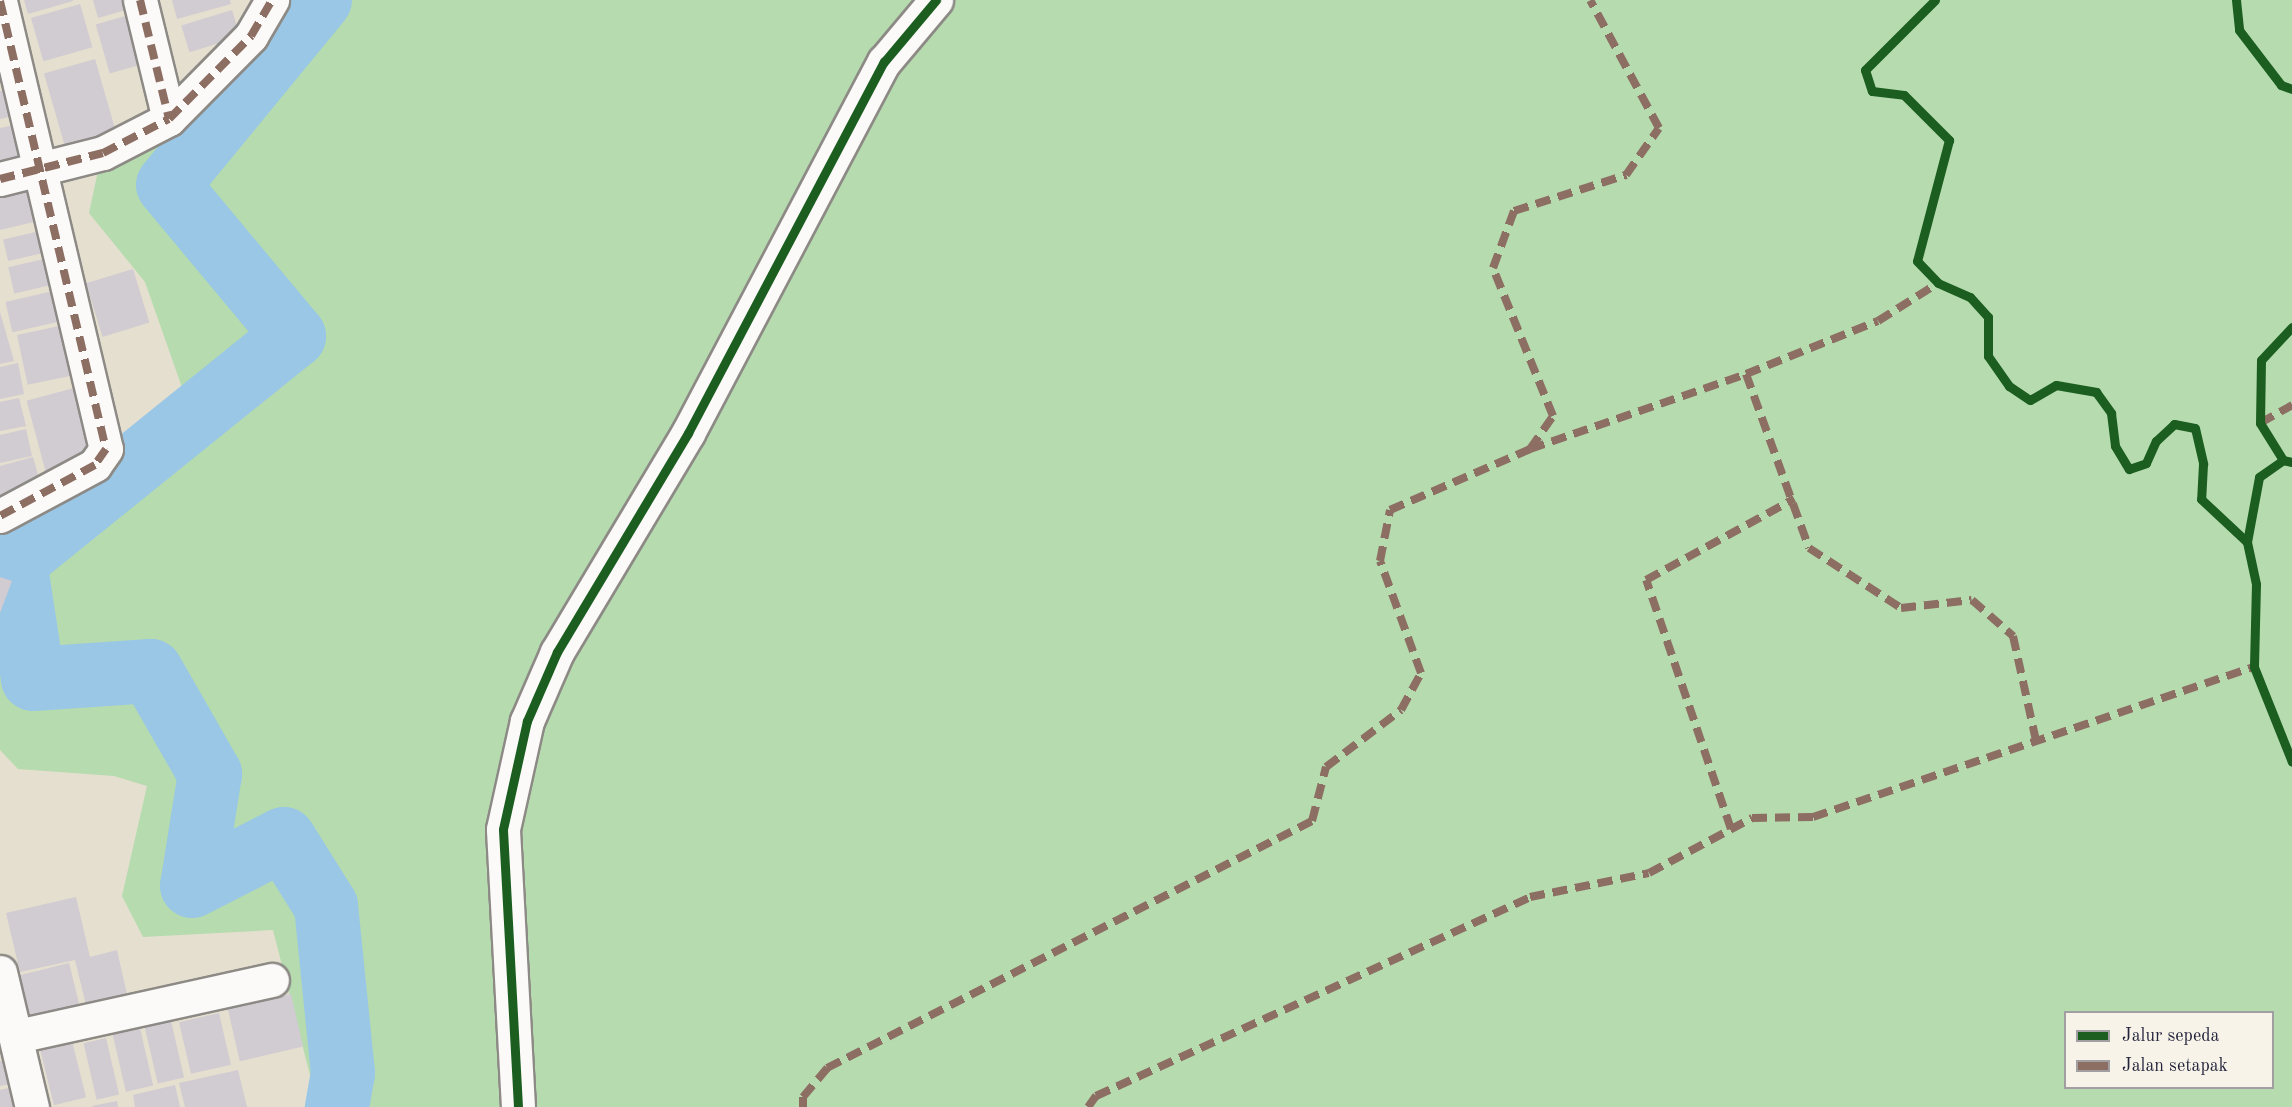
<!DOCTYPE html>
<html>
<head>
<meta charset="utf-8">
<style>
	body { margin:0 }
	#map { position:relative; width:2292px; height:1107px; overflow:hidden; background:#e5dfcf; font-family:"Old Standard TT",serif }
	div>[style] { position:absolute }
	.green>* { inset:0; background:#b5dbaf }
	.river>* { height:64px; margin:-32px; padding:0 32px; transform-origin:32px; border-radius:32px; background:#9ac7e6 }
	.building>* { inset:0; background:#d1cbd2; transform-origin:0 0 }
	.roads { filter:drop-shadow(2px 0 #8d8a86) drop-shadow(-2px 0 #8d8a86) drop-shadow(0 2px #8d8a86) drop-shadow(0 -2px #8d8a86) }
	.minor>* { height:33px; margin:-16.5px; padding:0 16.5px; transform-origin:16.5px; border-radius:16.5px; background:#fbfaf8 }
	.quiet>* { height:8px; margin-top:-4px; transform-origin:0; background:repeating-linear-gradient(90deg,#8d6e63 0 15px,transparent 0 23px) }
	.cycleway>* { height:9px; margin:-4.5px; padding:0 4.5px; transform-origin:4.5px; border-radius:4.5px; background:#1b5e20 }
	span { translate:-50% -50%; white-space:nowrap; text-align:center; line-height:1.15; -webkit-text-stroke:5px #f7f3e8; paint-order:stroke }
	.legend { position:absolute; left:2064px; top:1011px; width:210px; height:78px; box-sizing:border-box; background:#f7f3e8; border:2px solid #a29fa3; margin:0; padding:8px 10px; list-style:none; font-size:18px; color:#22223b }
	.legend li { display:flex; align-items:center; gap:12px; height:30px }
	.legend b { width:30px; border:2px solid #a29fa3 }
</style>
</head>
<body>
<div id="map">
	<div class="green">
		<i style="clip-path:polygon(evenodd,293px 0,2292px 0,2292px 1107px,308px 1107px,312px 1083px,273px 930px,143px 937px,122px 896px,147px 786px,114px 776px,18px 769px,0 750px,0 546px,192px 416px,145px 282px,89px 213px,100px 162px,216px 102px,293px 0,2066px 1012px,2272px 1012px,2272px 1088px,2066px 1088px,2066px 1012px)"></i>
	</div>
	<div class="river">
		<i style="left:320px;top:0;width:239px;rotate:129.4deg"></i>
		<i style="left:168px;top:185px;width:197px;rotate:50.2deg"></i>
		<i style="left:294px;top:336px;width:358px;rotate:141.1deg"></i>
		<i style="left:15px;top:561px;width:119px;rotate:81.3deg"></i>
		<i style="left:33px;top:679px;width:118px;rotate:-3.9deg"></i>
		<i style="left:151px;top:671px;width:119px;rotate:60.2deg"></i>
		<i style="left:210px;top:774px;width:113px;rotate:99.1deg"></i>
		<i style="left:192px;top:886px;width:103px;rotate:-27.1deg"></i>
		<i style="left:284px;top:839px;width:79px;rotate:57.9deg"></i>
		<i style="left:326px;top:906px;width:168px;rotate:84.2deg"></i>
		<i style="left:343px;top:1073px;width:35px;rotate:100deg"></i>
	</div>
	<div class="building">
		<i style="clip-path:polygon(24px 0,73px 0,73px 1px,28px 14px)"></i>
		<i style="clip-path:polygon(93px 0,138px 0,140px 6px,98px 18px)"></i>
		<i style="clip-path:polygon(172px 0,230px 0,231px 4px,177px 19px)"></i>
		<i style="left:80px;top:4px;width:45px;height:51px;rotate:74deg"></i>
		<i style="left:232px;top:10px;width:28px;height:53px;rotate:73deg"></i>
		<i style="left:139px;top:12px;width:51px;height:45px;rotate:74deg"></i>
		<i style="left:95px;top:59px;width:81px;height:53px;rotate:74deg"></i>
		<i style="clip-path:polygon(11px 89px,17px 115px,0 119px,0 91px)"></i>
		<i style="clip-path:polygon(25px 123px,33px 162px,0 169px,0 128px)"></i>
		<i style="clip-path:polygon(39px 187px,46px 219px,0 230px,0 196px)"></i>
		<i style="left:49px;top:229px;width:22px;height:47px;rotate:77deg"></i>
		<i style="left:57px;top:256px;width:27px;height:50px;rotate:77deg"></i>
		<i style="left:133px;top:269px;width:56px;height:49px;rotate:73deg"></i>
		<i style="left:62px;top:289px;width:31px;height:58px;rotate:77deg"></i>
		<i style="clip-path:polygon(0 312px,14px 361px,0 364px)"></i>
		<i style="left:64px;top:325px;width:51px;height:48px;rotate:78deg"></i>
		<i style="clip-path:polygon(18px 363px,24px 394px,0 399px,0 367px)"></i>
		<i style="left:74px;top:388px;width:79px;height:49px;rotate:75deg"></i>
		<i style="clip-path:polygon(19px 398px,26px 426px,0 431px,0 402px)"></i>
		<i style="clip-path:polygon(26px 429px,32px 456px,0 463px,0 435px)"></i>
		<i style="clip-path:polygon(33px 457px,43px 493px,0 504px,0 466px)"></i>
		<i style="clip-path:polygon(0 577px,12px 581px,0 613px)"></i>
		<i style="clip-path:polygon(76px 897px,90px 957px,117px 950px,128px 999px,87px 1009px,75px 960px,20px 972px,6px 913px)"></i>
		<i style="left:69px;top:963px;width:46px;height:52px;rotate:76deg"></i>
		<i style="left:291px;top:994px;width:54px;height:65px;rotate:77deg"></i>
		<i style="left:219px;top:1013px;width:53px;height:41px;rotate:77deg"></i>
		<i style="left:171px;top:1021px;width:58px;height:27px;rotate:77deg"></i>
		<i style="left:139px;top:1024px;width:63px;height:28px;rotate:77deg"></i>
		<i style="left:106px;top:1038px;width:58px;height:23px;rotate:77deg"></i>
		<i style="left:72px;top:1041px;width:58px;height:33px;rotate:76deg"></i>
		<i style="clip-path:polygon(14px 1057px,20px 1082px,0 1086px,0 1061px)"></i>
		<i style="clip-path:polygon(238px 1070px,247px 1107px,185px 1107px,179px 1083px)"></i>
		<i style="clip-path:polygon(21px 1085px,26px 1107px,0 1107px,0 1090px)"></i>
		<i style="clip-path:polygon(175px 1085px,180px 1107px,135px 1107px,133px 1095px)"></i>
		<i style="clip-path:polygon(117px 1101px,118px 1107px,92px 1107px,92px 1106px)"></i>
	</div>
	<div class="roads">
		<div class="minor">
			<i style="left:140px;top:0;width:122px;rotate:76.3deg"></i>
			<i style="left:0;top:1px;width:460px;rotate:76.7deg"></i>
			<i style="left:106px;top:449px;width:19px;rotate:125deg"></i>
			<i style="left:95px;top:465px;width:108px;rotate:151.8deg"></i>
			<i style="left:0;top:179px;width:106px;rotate:-14.2deg"></i>
			<i style="left:103px;top:153px;width:74px;rotate:-27.3deg"></i>
			<i style="left:169px;top:119px;width:117px;rotate:-45.3deg"></i>
			<i style="left:251px;top:36px;width:42px;rotate:-59.7deg"></i>
			<i style="left:0;top:972px;width:139px;rotate:76.7deg"></i>
			<i style="left:17px;top:1036px;width:261px;rotate:-12.4deg"></i>
			<i style="left:518px;top:1107px;width:278px;rotate:-93.1deg"></i>
			<i style="left:503px;top:829px;width:111px;rotate:-77.5deg"></i>
			<i style="left:527px;top:721px;width:75px;rotate:-66.5deg"></i>
			<i style="left:557px;top:652px;width:255px;rotate:-59.1deg"></i>
			<i style="left:688px;top:433px;width:420px;rotate:-62.2deg"></i>
			<i style="left:884px;top:62px;width:81px;rotate:-50deg"></i>
		</div>
	</div>
	<div class="quiet">
		<i style="left:140px;top:0;width:122px;rotate:76.3deg"></i>
		<i style="left:0;top:1px;width:460px;rotate:76.7deg"></i>
		<i style="left:106px;top:449px;width:19px;rotate:125deg"></i>
		<i style="left:95px;top:465px;width:108px;rotate:151.8deg"></i>
		<i style="left:0;top:179px;width:106px;rotate:-14.2deg"></i>
		<i style="left:103px;top:153px;width:74px;rotate:-27.3deg"></i>
		<i style="left:169px;top:119px;width:117px;rotate:-45.3deg"></i>
		<i style="left:251px;top:36px;width:42px;rotate:-59.7deg"></i>
		<i style="left:1746px;top:374px;width:142px;rotate:-21.9deg"></i>
		<i style="left:1878px;top:321px;width:71px;rotate:-32.3deg"></i>
		<i style="left:2260px;top:423px;width:37px;rotate:-29deg"></i>
		<i style="left:1530px;top:449px;width:229px;rotate:-19.1deg"></i>
		<i style="left:1746px;top:374px;width:185px;rotate:70.1deg"></i>
		<i style="left:1809px;top:548px;width:110px;rotate:33.1deg"></i>
		<i style="left:1901px;top:608px;width:71px;rotate:-6.4deg"></i>
		<i style="left:1972px;top:600px;width:55px;rotate:41.3deg"></i>
		<i style="left:2013px;top:636px;width:107px;rotate:77.6deg"></i>
		<i style="left:1731px;top:829px;width:263px;rotate:-108.8deg"></i>
		<i style="left:1646px;top:580px;width:169px;rotate:-28.7deg"></i>
		<i style="left:803px;top:1107px;width:10px;rotate:-90deg"></i>
		<i style="left:803px;top:1097px;width:38px;rotate:-50deg"></i>
		<i style="left:827px;top:1068px;width:544px;rotate:-26.99deg"></i>
		<i style="left:1312px;top:821px;width:56px;rotate:-75.5deg"></i>
		<i style="left:1326px;top:767px;width:94px;rotate:-37.2deg"></i>
		<i style="left:1401px;top:710px;width:42px;rotate:-61.6deg"></i>
		<i style="left:1421px;top:673px;width:119px;rotate:-110.1deg"></i>
		<i style="left:1380px;top:561px;width:52px;rotate:-78.9deg"></i>
		<i style="left:1390px;top:510px;width:153px;rotate:-23.5deg"></i>
		<i style="left:1530px;top:449px;width:40px;rotate:-55.1deg"></i>
		<i style="left:1553px;top:416px;width:160px;rotate:-112.1deg"></i>
		<i style="left:1493px;top:268px;width:61px;rotate:-69.8deg"></i>
		<i style="left:1514px;top:211px;width:118px;rotate:-17.8deg"></i>
		<i style="left:1626px;top:175px;width:57px;rotate:-54.9deg"></i>
		<i style="left:1659px;top:128px;width:145px;rotate:-118.3deg"></i>
		<i style="left:1088px;top:1107px;width:14px;rotate:-54deg"></i>
		<i style="left:1096px;top:1096px;width:477px;rotate:-24.6deg"></i>
		<i style="left:1530px;top:897px;width:121px;rotate:-11.4deg"></i>
		<i style="left:1649px;top:873px;width:117px;rotate:-28.1deg"></i>
		<i style="left:1752px;top:818px;width:61px;rotate:-0.9deg"></i>
		<i style="left:1813px;top:817px;width:466px;rotate:-18.8deg"></i>
	</div>
	<div class="cycleway">
		<i style="left:1935px;top:0;width:99px;rotate:135deg"></i>
		<i style="left:1865px;top:70px;width:22px;rotate:72deg"></i>
		<i style="left:1872px;top:91px;width:32px;rotate:7deg"></i>
		<i style="left:1904px;top:95px;width:64px;rotate:45deg"></i>
		<i style="left:1949px;top:140px;width:125px;rotate:104.8deg"></i>
		<i style="left:1917px;top:261px;width:30px;rotate:46deg"></i>
		<i style="left:1938px;top:283px;width:35px;rotate:24deg"></i>
		<i style="left:1970px;top:297px;width:27px;rotate:48deg"></i>
		<i style="left:1988px;top:317px;width:39px;rotate:90deg"></i>
		<i style="left:1988px;top:356px;width:37px;rotate:55deg"></i>
		<i style="left:2009px;top:386px;width:25px;rotate:34deg"></i>
		<i style="left:2030px;top:400px;width:30px;rotate:-30deg"></i>
		<i style="left:2056px;top:385px;width:41px;rotate:9.9deg"></i>
		<i style="left:2096px;top:392px;width:26px;rotate:54deg"></i>
		<i style="left:2111px;top:413px;width:33px;rotate:83deg"></i>
		<i style="left:2115px;top:446px;width:27px;rotate:59deg"></i>
		<i style="left:2129px;top:469px;width:18px;rotate:-19deg"></i>
		<i style="left:2146px;top:463px;width:24px;rotate:-66deg"></i>
		<i style="left:2156px;top:441px;width:25px;rotate:-43deg"></i>
		<i style="left:2174px;top:424px;width:21px;rotate:11deg"></i>
		<i style="left:2195px;top:428px;width:37px;rotate:77deg"></i>
		<i style="left:2203px;top:464px;width:35px;rotate:93deg"></i>
		<i style="left:2201px;top:499px;width:63px;rotate:43.1deg"></i>
		<i style="left:2247px;top:542px;width:43px;rotate:77.9deg"></i>
		<i style="left:2256px;top:584px;width:83px;rotate:91.4deg"></i>
		<i style="left:2254px;top:667px;width:102px;rotate:68.2deg"></i>
		<i style="left:2236px;top:0;width:30px;rotate:84deg"></i>
		<i style="left:2239px;top:30px;width:69px;rotate:52.6deg"></i>
		<i style="left:2281px;top:85px;width:12px;rotate:20deg"></i>
		<i style="left:2292px;top:327px;width:45px;rotate:133.2deg"></i>
		<i style="left:2261px;top:360px;width:63px;rotate:90.9deg"></i>
		<i style="left:2260px;top:423px;width:44px;rotate:58.1deg"></i>
		<i style="left:2283px;top:460px;width:9px;rotate:13deg"></i>
		<i style="left:2247px;top:542px;width:66px;rotate:-79.5deg"></i>
		<i style="left:2259px;top:477px;width:29px;rotate:-35deg"></i>
		<i style="left:518px;top:1107px;width:278px;rotate:-93.1deg"></i>
		<i style="left:503px;top:829px;width:111px;rotate:-77.5deg"></i>
		<i style="left:527px;top:721px;width:75px;rotate:-66.5deg"></i>
		<i style="left:557px;top:652px;width:255px;rotate:-59.1deg"></i>
		<i style="left:688px;top:433px;width:420px;rotate:-62.2deg"></i>
		<i style="left:884px;top:62px;width:81px;rotate:-50deg"></i>
	</div>
	<ul class="legend">
	<li><b style="height:8px;background:#1b5e20"></b>Jalur sepeda</li>
	<li><b style="height:8px;background:#8d6e63"></b>Jalan setapak</li>
	</ul>
</div>
</body>
</html>
